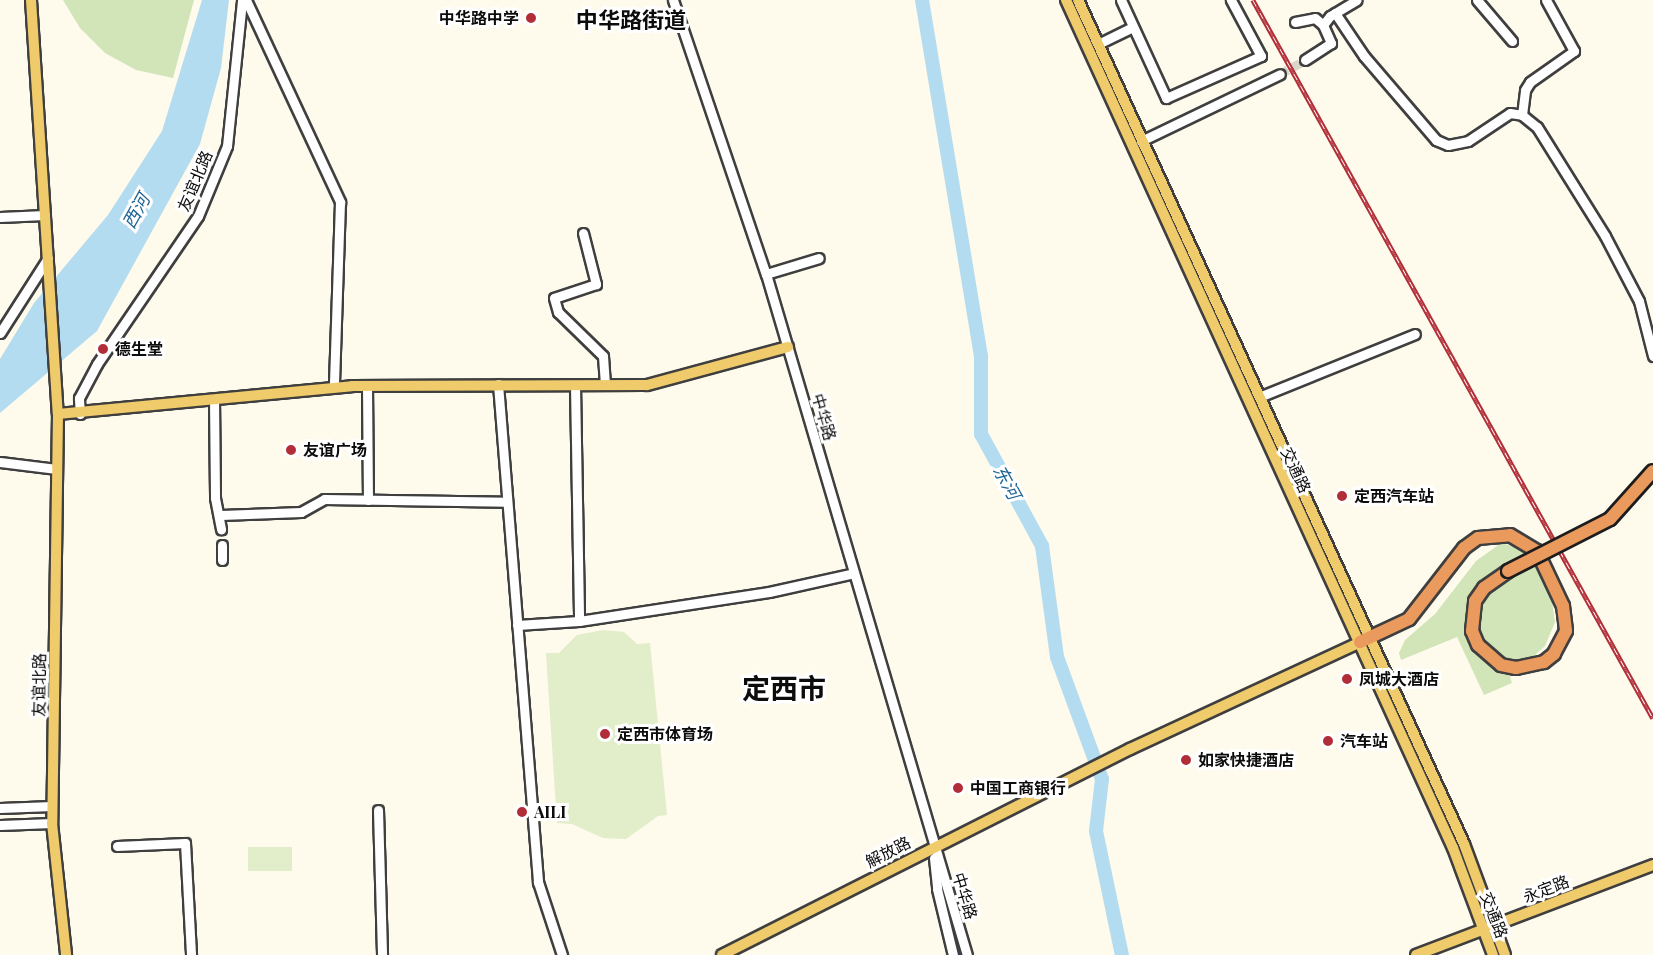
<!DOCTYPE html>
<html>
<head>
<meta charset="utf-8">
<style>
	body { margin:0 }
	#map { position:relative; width:1653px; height:955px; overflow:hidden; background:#fefaec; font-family:"Playfair Display","Noto Sans SC",serif }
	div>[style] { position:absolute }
	.green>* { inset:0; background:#d1e5b8 }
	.pitch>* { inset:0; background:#e2edc9; transform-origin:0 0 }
	.water>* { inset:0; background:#b4dcf1 }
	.river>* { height:14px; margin:-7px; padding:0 7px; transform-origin:7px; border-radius:7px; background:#b4dcf1 }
	.minor-tunnel>* { height:9px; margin-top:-4.5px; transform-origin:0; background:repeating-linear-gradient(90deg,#dad6ca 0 9px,transparent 0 13.5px) }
	.roads { filter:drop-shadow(2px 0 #3f3f3f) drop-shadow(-2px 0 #3f3f3f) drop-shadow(0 2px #3f3f3f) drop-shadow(0 -2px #3f3f3f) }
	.minor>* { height:9px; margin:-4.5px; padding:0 4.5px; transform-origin:4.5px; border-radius:4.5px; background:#fff }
	.major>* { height:10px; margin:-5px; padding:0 5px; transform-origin:5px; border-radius:5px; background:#efcb6b }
	.highway>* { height:12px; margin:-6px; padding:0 6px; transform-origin:6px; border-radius:6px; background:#ea9a5d }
	.rail>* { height:4.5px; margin-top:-2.25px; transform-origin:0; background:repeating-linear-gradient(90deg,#fff 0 7px,#b12e38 0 14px); box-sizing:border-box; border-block:2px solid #b12e38 }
	.bridges { filter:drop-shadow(2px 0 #1d1d1d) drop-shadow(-2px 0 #1d1d1d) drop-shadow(0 2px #1d1d1d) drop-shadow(0 -2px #1d1d1d) }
	.highway-bridge>* { height:12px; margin:-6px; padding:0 6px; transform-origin:6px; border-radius:6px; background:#ea9a5d }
	.dots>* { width:16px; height:16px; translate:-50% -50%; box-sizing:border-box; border:3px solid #fff; border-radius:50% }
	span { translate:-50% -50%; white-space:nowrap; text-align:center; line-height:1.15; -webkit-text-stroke:6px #fff; paint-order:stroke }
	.poi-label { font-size:16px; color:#0c0c0c; font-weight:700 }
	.right { translate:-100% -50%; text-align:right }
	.left { translate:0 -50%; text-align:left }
	.street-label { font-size:16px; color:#0c0c0c }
	.water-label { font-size:18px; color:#1e6494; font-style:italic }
	.district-label { font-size:22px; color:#0c0c0c; font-weight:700 }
	.town-label { font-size:28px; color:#0c0c0c; font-weight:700 }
</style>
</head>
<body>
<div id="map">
	<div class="green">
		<i style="clip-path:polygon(63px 0,194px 0,173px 78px,136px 70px,105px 53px,80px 28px)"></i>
		<i style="clip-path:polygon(1501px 543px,1525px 550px,1550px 588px,1555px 622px,1545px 646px,1510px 677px,1512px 683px,1484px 695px,1457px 637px,1401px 660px,1399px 653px,1405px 640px,1435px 614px,1476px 561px)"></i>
	</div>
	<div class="pitch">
		<i style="clip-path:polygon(603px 630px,624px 632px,637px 644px,650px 643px,667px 815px,658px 816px,626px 839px,603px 838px,572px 824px,557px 823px,546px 653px,559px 653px,577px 635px)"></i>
		<i style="left:248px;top:847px;width:44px;height:24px"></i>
	</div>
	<div class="water">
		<i style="clip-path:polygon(202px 0,229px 0,221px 68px,200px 144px,97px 331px,0 413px,0 359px,34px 303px,108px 215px,162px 131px)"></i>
	</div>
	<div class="river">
		<i style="left:922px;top:0;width:362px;rotate:80.6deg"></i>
		<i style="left:981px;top:357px;width:77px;rotate:90deg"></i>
		<i style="left:981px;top:434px;width:128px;rotate:61.4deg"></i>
		<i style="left:1042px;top:546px;width:112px;rotate:82.3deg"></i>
		<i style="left:1057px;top:657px;width:130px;rotate:69.8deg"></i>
		<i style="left:1102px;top:779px;width:52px;rotate:96.6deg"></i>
		<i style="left:1096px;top:831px;width:127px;rotate:78.2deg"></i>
	</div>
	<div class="minor-tunnel">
		<i style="left:1280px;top:74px;width:29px;rotate:-29deg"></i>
	</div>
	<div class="roads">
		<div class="minor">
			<i style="left:246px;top:0;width:223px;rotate:65deg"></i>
			<i style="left:340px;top:202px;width:185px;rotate:91.9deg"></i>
			<i style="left:673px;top:0;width:289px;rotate:71.3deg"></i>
			<i style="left:766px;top:274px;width:710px;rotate:73.56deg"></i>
			<i style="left:1121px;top:0;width:108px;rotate:65.3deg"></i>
			<i style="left:1166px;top:98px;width:104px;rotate:-23.9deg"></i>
			<i style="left:1261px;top:56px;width:64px;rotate:-118.2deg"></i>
			<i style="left:1477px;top:0;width:54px;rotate:49.5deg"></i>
			<i style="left:1335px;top:13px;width:52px;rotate:56deg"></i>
			<i style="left:1364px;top:56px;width:111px;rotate:49.4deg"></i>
			<i style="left:1436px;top:140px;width:13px;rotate:23deg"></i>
			<i style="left:1448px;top:145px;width:20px;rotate:-11deg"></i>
			<i style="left:1468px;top:141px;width:50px;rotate:-33.7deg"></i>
			<i style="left:1510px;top:113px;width:12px;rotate:9deg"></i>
			<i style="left:1522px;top:115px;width:19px;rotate:39deg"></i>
			<i style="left:1537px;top:127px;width:128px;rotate:58deg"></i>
			<i style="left:1605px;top:236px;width:73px;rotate:62.4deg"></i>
			<i style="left:1639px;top:301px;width:57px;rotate:75.7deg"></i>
			<i style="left:1295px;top:22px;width:20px;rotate:-11deg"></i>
			<i style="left:1315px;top:18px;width:11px;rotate:41deg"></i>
			<i style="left:1323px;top:25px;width:20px;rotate:66deg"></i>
			<i style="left:1331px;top:43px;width:31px;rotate:147deg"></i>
			<i style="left:1323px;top:25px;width:11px;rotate:-52deg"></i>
			<i style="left:1330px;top:16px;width:31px;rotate:-31deg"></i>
			<i style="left:1098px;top:44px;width:39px;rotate:-26deg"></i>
			<i style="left:1522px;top:115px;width:25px;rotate:-83deg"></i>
			<i style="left:1525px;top:90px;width:9px;rotate:-58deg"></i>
			<i style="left:1530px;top:82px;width:54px;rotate:-35.2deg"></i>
			<i style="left:1574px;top:51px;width:58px;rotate:-118.8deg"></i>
			<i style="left:1141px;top:141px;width:154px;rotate:-25.7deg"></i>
			<i style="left:0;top:217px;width:45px;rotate:-2.5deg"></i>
			<i style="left:583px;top:233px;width:53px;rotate:75.7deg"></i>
			<i style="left:596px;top:284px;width:44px;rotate:161.6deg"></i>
			<i style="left:554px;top:298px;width:15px;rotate:74deg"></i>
			<i style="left:558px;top:312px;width:63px;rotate:44.4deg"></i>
			<i style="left:603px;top:356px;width:29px;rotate:86deg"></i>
			<i style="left:766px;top:274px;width:55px;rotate:-16.8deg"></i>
			<i style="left:0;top:333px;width:89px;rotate:-57.4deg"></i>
			<i style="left:498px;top:384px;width:500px;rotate:85.4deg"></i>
			<i style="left:538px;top:882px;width:77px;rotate:71.8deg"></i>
			<i style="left:575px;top:385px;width:236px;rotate:89deg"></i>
			<i style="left:367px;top:386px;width:114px;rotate:89.5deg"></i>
			<i style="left:1259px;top:397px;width:168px;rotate:-22deg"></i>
			<i style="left:214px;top:399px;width:99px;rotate:89.4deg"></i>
			<i style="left:215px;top:498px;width:32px;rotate:79deg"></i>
			<i style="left:80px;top:414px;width:16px;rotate:-94deg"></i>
			<i style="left:79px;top:398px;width:38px;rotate:-62deg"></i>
			<i style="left:97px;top:364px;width:179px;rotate:-55.7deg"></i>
			<i style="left:198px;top:216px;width:76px;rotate:-67.5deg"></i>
			<i style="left:227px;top:146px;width:147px;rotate:-84.1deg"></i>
			<i style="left:0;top:462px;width:57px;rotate:7deg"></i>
			<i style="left:221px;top:515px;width:80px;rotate:-2.1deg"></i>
			<i style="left:301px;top:512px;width:26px;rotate:-29deg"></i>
			<i style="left:324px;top:499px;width:183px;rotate:0.9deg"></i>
			<i style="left:222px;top:545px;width:15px;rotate:90deg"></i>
			<i style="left:517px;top:625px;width:62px;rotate:-3.7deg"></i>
			<i style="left:579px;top:621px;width:192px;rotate:-8.7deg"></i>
			<i style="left:769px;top:592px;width:87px;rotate:-12.6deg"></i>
			<i style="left:0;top:808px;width:52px;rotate:-2.2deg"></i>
			<i style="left:378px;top:810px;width:145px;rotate:88.4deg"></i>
			<i style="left:0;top:825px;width:52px;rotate:-2.2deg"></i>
			<i style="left:117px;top:846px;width:68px;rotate:-2.5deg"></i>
			<i style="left:185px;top:843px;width:112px;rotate:86.9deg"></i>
			<i style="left:934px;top:858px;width:31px;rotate:84deg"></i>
			<i style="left:937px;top:889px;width:68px;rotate:76.4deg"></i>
		</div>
		<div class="major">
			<i style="left:31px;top:0;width:415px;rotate:86.3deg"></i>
			<i style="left:58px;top:414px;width:409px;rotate:90.8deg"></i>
			<i style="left:52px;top:823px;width:133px;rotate:83.9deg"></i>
			<i style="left:1066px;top:0;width:932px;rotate:65.47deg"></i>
			<i style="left:1453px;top:848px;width:114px;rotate:69.5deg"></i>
			<i style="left:1078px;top:0;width:928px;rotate:65.42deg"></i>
			<i style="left:1464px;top:844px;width:118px;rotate:69.7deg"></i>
			<i style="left:58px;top:414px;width:295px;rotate:-5.4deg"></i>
			<i style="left:352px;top:386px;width:295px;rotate:-0.2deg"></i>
			<i style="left:647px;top:385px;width:146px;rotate:-15.1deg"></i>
			<i style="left:722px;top:955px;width:457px;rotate:-26.8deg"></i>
			<i style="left:1130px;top:749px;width:254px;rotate:-24.9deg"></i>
			<i style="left:1416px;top:955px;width:254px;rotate:-20.8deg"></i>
		</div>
		<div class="highway">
			<i style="left:1360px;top:642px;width:54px;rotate:-25.1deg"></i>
			<i style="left:1409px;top:619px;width:90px;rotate:-52.2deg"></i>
			<i style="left:1464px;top:548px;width:17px;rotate:-36deg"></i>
			<i style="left:1478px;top:538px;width:32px;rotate:-5deg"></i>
			<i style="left:1510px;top:535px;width:31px;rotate:31deg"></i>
			<i style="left:1537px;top:551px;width:61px;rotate:64.7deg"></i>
			<i style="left:1563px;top:606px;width:25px;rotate:83deg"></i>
			<i style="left:1566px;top:631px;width:26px;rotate:118deg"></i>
			<i style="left:1554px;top:654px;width:13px;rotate:141deg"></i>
			<i style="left:1544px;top:662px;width:29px;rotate:168deg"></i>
			<i style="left:1516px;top:668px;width:15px;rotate:-169deg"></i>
			<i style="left:1501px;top:665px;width:30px;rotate:-139deg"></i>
			<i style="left:1478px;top:645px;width:15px;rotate:-113deg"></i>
			<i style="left:1472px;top:631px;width:30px;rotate:-84deg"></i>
			<i style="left:1475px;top:601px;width:16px;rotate:-55deg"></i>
			<i style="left:1484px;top:588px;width:29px;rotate:-35deg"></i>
		</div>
	</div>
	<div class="rail">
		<i style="left:1253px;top:0;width:822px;rotate:60.88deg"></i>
	</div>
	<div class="bridges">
		<div class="highway-bridge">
			<i style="left:1508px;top:571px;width:114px;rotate:-27deg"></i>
			<i style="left:1610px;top:519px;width:64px;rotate:-48.1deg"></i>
		</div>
	</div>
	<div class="dots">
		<i style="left:531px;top:18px;background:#b12e38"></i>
		<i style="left:103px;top:349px;background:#b12e38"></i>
		<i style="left:291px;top:450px;background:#b12e38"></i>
		<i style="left:1342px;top:496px;background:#b12e38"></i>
		<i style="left:1347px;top:679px;background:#b12e38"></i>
		<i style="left:605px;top:734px;background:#b12e38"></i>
		<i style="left:1328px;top:741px;background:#b12e38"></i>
		<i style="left:1186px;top:760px;background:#b12e38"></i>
		<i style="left:958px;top:788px;background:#b12e38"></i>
		<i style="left:522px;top:812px;background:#b12e38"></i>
	</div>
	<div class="poi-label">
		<span class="right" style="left:519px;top:18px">中华路中学</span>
		<span class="left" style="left:115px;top:349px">德生堂</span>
		<span class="left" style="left:303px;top:450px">友谊广场</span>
		<span class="left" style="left:1354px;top:496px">定西汽车站</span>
		<span class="left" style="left:1359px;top:679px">凤城大酒店</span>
		<span class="left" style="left:617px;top:734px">定西市体育场</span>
		<span class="left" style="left:1340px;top:741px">汽车站</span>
		<span class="left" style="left:1198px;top:760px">如家快捷酒店</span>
		<span class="left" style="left:970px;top:788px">中国工商银行</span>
		<span class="left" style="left:534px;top:812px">AILI</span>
	</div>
	<div class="street-label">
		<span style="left:195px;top:181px;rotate:-67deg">友谊北路</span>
		<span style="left:824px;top:417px;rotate:74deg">中华路</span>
		<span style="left:1296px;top:470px;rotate:65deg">交通路</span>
		<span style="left:39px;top:685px;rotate:-89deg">友谊北路</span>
		<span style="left:888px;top:852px;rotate:-27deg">解放路</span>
		<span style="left:1546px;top:889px;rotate:-21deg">永定路</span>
		<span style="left:965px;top:896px;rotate:73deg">中华路</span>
		<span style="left:1494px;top:915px;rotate:69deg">交通路</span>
	</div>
	<div class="water-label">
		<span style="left:136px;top:211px;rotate:-61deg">西河</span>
		<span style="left:1007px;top:482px;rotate:61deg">东河</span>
	</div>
	<div class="district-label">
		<span style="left:631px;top:20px">中华路街道</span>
	</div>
	<div class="town-label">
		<span style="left:784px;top:688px">定西市</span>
	</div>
</div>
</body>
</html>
